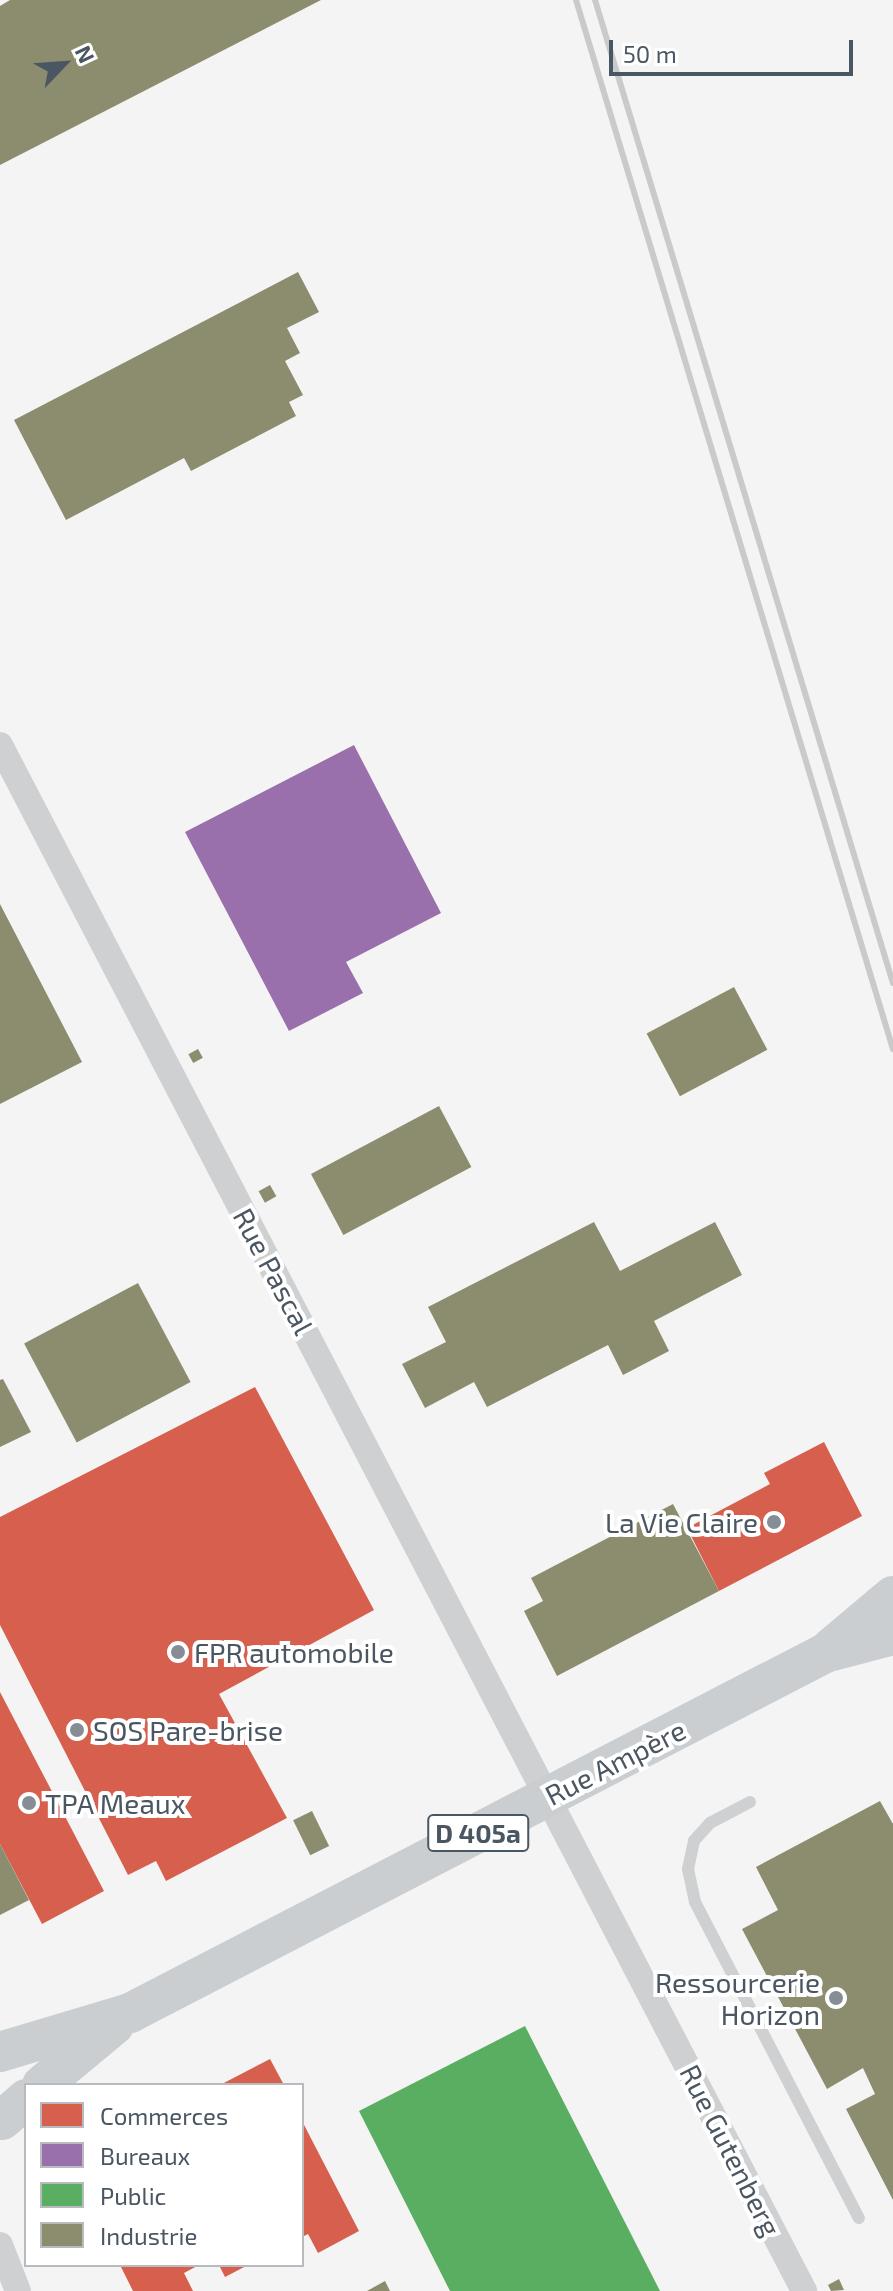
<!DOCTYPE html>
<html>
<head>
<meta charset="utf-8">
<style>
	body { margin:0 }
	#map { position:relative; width:893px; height:2291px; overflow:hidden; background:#f4f4f4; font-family:"Exo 2",sans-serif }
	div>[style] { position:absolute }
	.shops>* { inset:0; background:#d6604d }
	.offices>* { inset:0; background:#9970ab }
	.public>* { inset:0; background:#5aae61 }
	.industry>* { inset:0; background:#8c8c6e; transform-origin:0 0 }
	.lane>* { height:12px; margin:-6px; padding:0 6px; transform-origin:6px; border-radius:6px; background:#ced0d2 }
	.street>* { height:26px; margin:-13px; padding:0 13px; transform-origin:13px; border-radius:13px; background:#ced0d2 }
	.primary>* { height:40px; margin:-20px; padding:0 20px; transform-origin:20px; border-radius:20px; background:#caced1 }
	.rail>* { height:6px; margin:-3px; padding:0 3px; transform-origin:3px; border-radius:3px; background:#c9cacc }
	.dots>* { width:22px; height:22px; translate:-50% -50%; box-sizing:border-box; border:4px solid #fff; border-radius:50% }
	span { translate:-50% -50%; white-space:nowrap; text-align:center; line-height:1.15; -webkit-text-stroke:8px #fff; paint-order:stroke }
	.shield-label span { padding:2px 6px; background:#fff; border:2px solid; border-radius:6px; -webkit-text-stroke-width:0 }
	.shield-label { font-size:26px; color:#4a5661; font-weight:700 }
	.street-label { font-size:28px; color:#4a5661 }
	.poi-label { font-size:28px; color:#4a5661 }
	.right { translate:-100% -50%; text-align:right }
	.left { translate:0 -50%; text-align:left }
	.legend { position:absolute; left:24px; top:2083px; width:280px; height:184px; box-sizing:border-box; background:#fff; border:2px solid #b7bbc0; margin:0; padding:10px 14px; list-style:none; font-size:24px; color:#4a5661 }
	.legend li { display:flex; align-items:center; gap:16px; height:40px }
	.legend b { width:40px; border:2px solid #b7bbc0 }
	.north { position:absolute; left:24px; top:24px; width:80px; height:80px; -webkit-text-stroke:6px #fff; paint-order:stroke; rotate:65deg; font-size:22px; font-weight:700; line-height:32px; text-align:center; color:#4a5661 }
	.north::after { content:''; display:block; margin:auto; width:28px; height:36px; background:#4a5661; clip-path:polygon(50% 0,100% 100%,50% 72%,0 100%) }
	.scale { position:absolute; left:609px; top:40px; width:244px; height:36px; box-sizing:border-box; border:4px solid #4a5661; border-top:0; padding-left:10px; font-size:24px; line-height:28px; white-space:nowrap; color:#4a5661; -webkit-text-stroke:6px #fff; paint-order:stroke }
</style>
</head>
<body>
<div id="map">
	<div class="shops">
		<i style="clip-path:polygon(255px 1387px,374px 1610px,219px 1694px,287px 1818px,166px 1881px,156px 1861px,128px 1875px,0 1625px,0 1517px)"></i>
		<i style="clip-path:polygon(824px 1442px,862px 1516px,719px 1591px,687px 1528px,770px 1484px,764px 1473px)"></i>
		<i style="clip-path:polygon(0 1692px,104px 1891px,42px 1924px,0 1844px)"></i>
		<i style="clip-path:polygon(270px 2059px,284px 2085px,220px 2085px)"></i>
		<i style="clip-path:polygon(302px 2121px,359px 2231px,318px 2253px,308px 2234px,302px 2237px)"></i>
		<i style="clip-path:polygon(120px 2265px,199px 2265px,184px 2273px,193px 2291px,133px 2291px)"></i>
		<i style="clip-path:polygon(219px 2265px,248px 2265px,225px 2277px)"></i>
	</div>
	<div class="offices">
		<i style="clip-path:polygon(354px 745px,441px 913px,346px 962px,363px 993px,289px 1031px,185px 832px)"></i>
	</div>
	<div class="public">
		<i style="clip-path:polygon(525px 2026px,660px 2291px,450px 2291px,359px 2111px)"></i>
	</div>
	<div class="industry">
		<i style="clip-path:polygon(10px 0,321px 0,0 165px,0 6px)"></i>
		<i style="clip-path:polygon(298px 272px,319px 312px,287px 328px,300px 353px,285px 361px,303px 395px,289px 402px,296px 416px,191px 471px,184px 458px,66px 520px,14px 420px)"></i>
		<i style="clip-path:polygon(0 904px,82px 1062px,0 1104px)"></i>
		<i style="left:734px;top:987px;width:71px;height:99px;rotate:62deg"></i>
		<i style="left:198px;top:1049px;width:10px;height:11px;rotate:61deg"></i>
		<i style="left:439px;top:1106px;width:69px;height:145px;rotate:62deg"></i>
		<i style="left:270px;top:1185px;width:13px;height:13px;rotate:61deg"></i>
		<i style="clip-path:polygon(594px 1222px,620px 1271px,715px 1222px,742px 1275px,654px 1321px,669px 1351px,623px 1375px,608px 1345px,487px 1407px,474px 1382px,425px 1408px,402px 1364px,446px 1342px,428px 1307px)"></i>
		<i style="left:138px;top:1283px;width:112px;height:129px;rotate:62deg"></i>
		<i style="clip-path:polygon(3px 1379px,31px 1432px,0 1447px,0 1380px)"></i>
		<i style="clip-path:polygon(673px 1504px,719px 1591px,557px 1676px,524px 1611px,543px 1601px,531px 1578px)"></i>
		<i style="clip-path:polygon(880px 1801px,893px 1824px,893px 2200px,846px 2109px,875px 2094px,863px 2068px,827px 2089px,742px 1929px,778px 1910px,756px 1867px)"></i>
		<i style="left:312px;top:1811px;width:39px;height:21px;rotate:64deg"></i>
		<i style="clip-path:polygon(0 1844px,29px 1900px,0 1915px)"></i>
		<i style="clip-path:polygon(839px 2279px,844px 2290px,831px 2291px,828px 2285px)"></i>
		<i style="clip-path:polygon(385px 2281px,390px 2291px,367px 2291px)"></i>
	</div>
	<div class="lane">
		<i style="left:750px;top:1802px;width:45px;rotate:152.3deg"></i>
		<i style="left:710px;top:1823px;width:24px;rotate:132deg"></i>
		<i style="left:694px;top:1841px;width:29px;rotate:102deg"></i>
		<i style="left:688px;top:1869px;width:34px;rotate:78deg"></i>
		<i style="left:695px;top:1902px;width:356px;rotate:62.6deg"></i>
	</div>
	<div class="street">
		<i style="left:0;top:745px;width:1743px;rotate:62.52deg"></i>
		<i style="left:0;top:2245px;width:49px;rotate:68.6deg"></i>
	</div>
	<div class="primary">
		<i style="left:831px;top:1648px;width:81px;rotate:-40deg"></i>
		<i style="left:0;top:2052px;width:136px;rotate:-16.7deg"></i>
		<i style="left:130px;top:2013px;width:783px;rotate:-27.38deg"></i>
		<i style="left:825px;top:1653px;width:70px;rotate:-14.8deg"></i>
		<i style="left:42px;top:2085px;width:94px;rotate:-39.8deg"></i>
		<i style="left:2px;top:2120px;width:32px;rotate:-41deg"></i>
	</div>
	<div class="rail">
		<i style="left:576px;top:0;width:1096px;rotate:73.19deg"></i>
		<i style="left:595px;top:0;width:1027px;rotate:73.14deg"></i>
	</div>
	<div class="dots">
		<i style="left:774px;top:1522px;background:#868d94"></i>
		<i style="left:178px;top:1652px;background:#868d94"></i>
		<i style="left:77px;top:1730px;background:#868d94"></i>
		<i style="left:29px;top:1803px;background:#868d94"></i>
		<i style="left:836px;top:1998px;background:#868d94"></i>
	</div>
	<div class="shield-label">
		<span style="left:478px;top:1833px">D 405a</span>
	</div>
	<div class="street-label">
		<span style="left:274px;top:1271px;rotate:62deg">Rue Pascal</span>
		<span style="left:615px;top:1762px;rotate:-27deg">Rue Ampère</span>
		<span style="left:731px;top:2150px;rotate:63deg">Rue Gutenberg</span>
	</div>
	<div class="poi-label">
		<span class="right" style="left:758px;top:1522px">La Vie Claire</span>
		<span class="left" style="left:194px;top:1652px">FPR automobile</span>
		<span class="left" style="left:93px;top:1730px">SOS Pare-brise</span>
		<span class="left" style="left:45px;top:1803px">TPA Meaux</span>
		<span class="right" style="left:820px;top:1998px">Ressourcerie<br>Horizon</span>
	</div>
	<ul class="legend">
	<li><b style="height:22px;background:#d6604d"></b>Commerces</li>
	<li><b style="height:22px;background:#9970ab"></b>Bureaux</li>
	<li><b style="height:22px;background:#5aae61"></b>Public</li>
	<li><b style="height:22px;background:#8c8c6e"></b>Industrie</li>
	</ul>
	<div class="north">N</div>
	<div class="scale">50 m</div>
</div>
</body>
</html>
